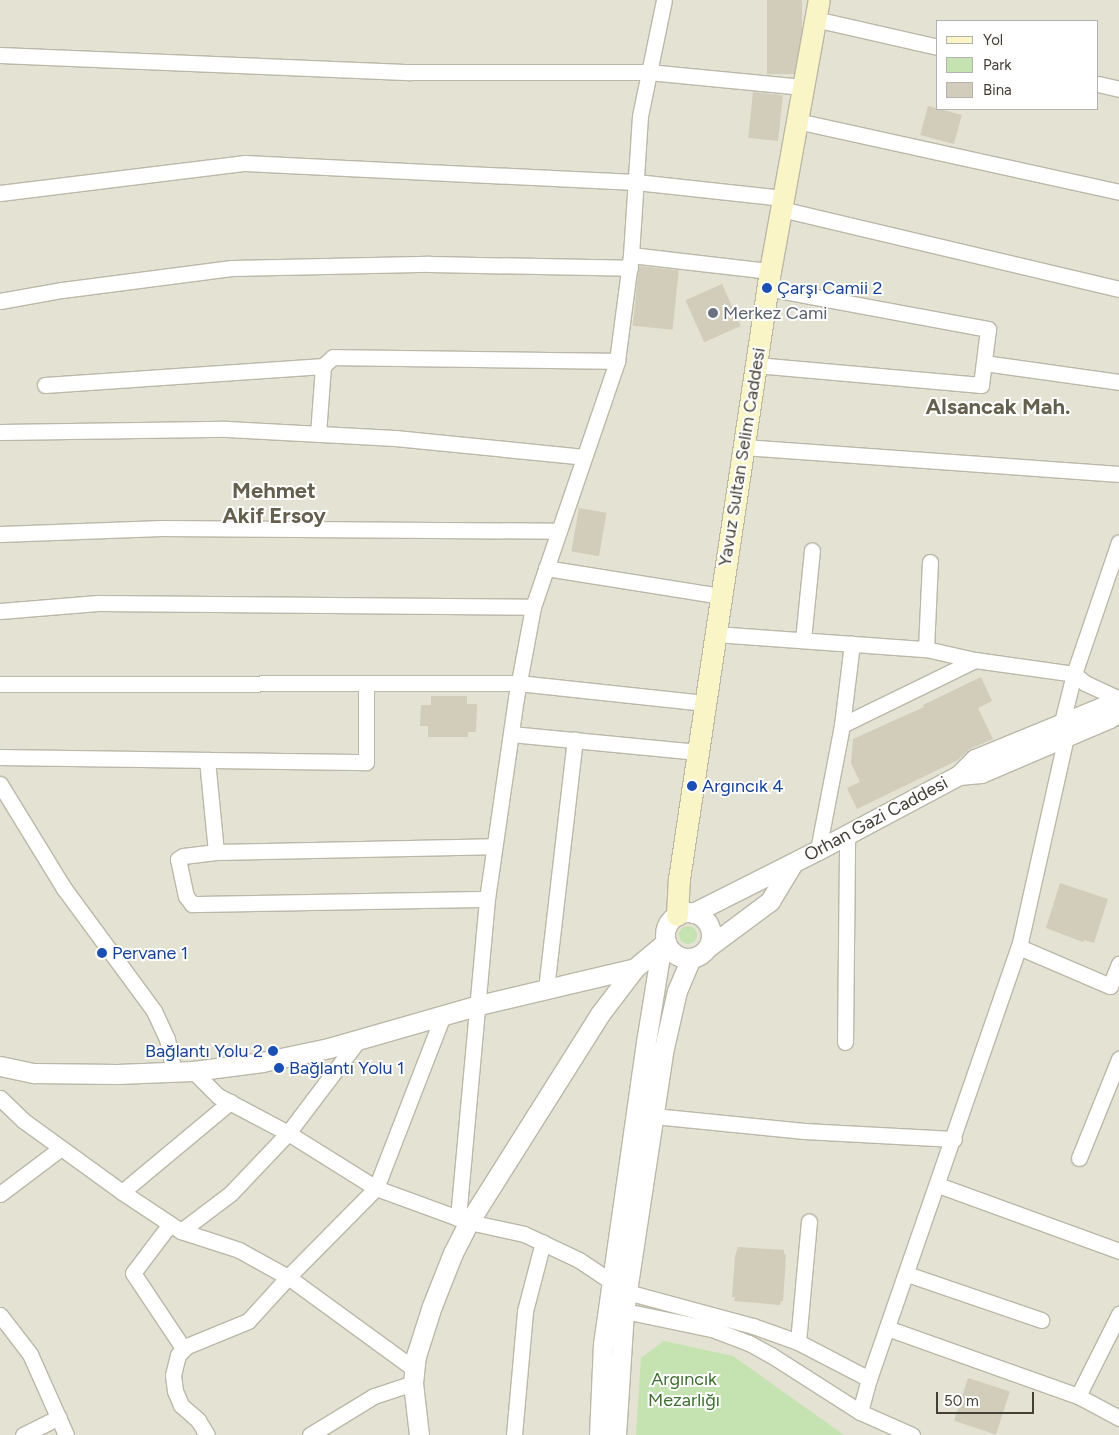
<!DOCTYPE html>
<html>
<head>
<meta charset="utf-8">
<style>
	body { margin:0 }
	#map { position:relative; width:1119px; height:1435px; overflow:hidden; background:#f1efe5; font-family:Figtree,sans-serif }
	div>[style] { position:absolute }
	.residential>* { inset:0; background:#e4e2d3 }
	.green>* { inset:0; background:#c5e2b1 }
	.round { border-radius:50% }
	.building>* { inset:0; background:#d2ccbb; transform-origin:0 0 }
	.roads { filter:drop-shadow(1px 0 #bbb8a8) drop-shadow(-1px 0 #bbb8a8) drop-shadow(0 1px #bbb8a8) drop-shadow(0 -1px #bbb8a8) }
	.minor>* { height:15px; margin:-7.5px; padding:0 7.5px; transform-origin:7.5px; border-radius:7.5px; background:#fff }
	.tertiary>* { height:19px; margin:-9.5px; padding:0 9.5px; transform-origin:9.5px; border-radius:9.5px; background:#fff }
	.tertiary>.ring { margin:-9.5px; padding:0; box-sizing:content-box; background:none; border:19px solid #fff; border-radius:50% }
	.secondary>* { height:21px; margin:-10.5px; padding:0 10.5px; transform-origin:10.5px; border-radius:10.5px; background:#faf5c6 }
	.dots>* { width:14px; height:14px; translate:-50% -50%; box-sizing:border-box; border:2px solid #fff; border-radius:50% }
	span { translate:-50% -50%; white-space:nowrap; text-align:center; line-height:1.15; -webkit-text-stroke:4px #fff; paint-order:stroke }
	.transit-label { font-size:18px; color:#164399 }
	.left { translate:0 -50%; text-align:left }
	.right { translate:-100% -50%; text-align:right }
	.worship-label { font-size:18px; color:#5b616d }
	.street-label { font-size:18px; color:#433f35 }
	.park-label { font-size:18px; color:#3d6f2e }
	.district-label { font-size:22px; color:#655f4d; font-weight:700 }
	.legend { position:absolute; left:936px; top:20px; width:162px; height:90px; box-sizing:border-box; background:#fff; border:1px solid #b4b2ae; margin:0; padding:6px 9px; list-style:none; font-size:15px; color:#433f35 }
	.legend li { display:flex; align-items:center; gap:10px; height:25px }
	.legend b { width:25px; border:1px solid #b4b2ae }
	.scale { position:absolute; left:936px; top:1392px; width:98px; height:22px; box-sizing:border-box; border:2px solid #433f35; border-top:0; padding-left:6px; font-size:15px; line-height:18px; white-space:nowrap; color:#433f35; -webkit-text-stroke:4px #fff; paint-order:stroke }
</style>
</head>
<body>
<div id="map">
	<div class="residential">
		<i style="clip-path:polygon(evenodd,0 0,1119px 0,1119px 1435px,0 1435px,0 0,938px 21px,1098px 21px,1098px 109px,938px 109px,938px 21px)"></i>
	</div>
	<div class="green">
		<i class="round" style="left:679px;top:926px;width:18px;height:18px"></i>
		<i style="clip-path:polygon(664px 1341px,733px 1356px,844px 1435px,636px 1435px,641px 1358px)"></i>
	</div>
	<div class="building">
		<i style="left:767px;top:0;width:35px;height:74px"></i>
		<i style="left:753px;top:92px;width:30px;height:46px;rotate:6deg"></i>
		<i style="left:928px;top:106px;width:35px;height:30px;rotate:15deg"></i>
		<i style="left:639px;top:266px;width:40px;height:60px;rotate:6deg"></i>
		<i style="left:722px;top:284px;width:46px;height:40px;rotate:66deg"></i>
		<i style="left:579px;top:508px;width:28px;height:44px;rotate:10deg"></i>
		<i style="clip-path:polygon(981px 677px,992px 701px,978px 708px,993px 739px,970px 749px,958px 760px,857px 809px,847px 788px,860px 782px,851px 763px,853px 739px,924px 707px,923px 705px)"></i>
		<i style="clip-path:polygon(431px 696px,467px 696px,467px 704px,477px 704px,476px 732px,468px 732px,468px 737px,428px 737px,428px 726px,420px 726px,421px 705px,431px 705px)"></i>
		<i style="clip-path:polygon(1060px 883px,1108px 899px,1094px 943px,1084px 940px,1083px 942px,1046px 928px)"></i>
		<i style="clip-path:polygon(738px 1247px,784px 1250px,784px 1254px,786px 1255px,785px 1272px,783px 1301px,781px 1301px,780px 1305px,734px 1301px,735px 1297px,732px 1297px,735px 1256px)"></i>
		<i style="left:968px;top:1378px;width:44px;height:45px;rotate:18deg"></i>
	</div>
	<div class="roads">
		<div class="minor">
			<i style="left:815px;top:19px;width:126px;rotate:12.8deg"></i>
			<i style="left:0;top:55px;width:411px;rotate:2.4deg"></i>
			<i style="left:411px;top:72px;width:237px"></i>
			<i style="left:648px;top:72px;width:156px;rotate:5.5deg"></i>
			<i style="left:1098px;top:84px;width:22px;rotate:13deg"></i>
			<i style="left:797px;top:121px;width:330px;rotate:12.4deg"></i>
			<i style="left:0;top:193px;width:247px;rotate:-7deg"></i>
			<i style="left:245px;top:163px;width:391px;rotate:2.8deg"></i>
			<i style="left:636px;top:182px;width:148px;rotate:6.2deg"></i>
			<i style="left:781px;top:209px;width:347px;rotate:13.3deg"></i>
			<i style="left:631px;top:255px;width:140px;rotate:6.6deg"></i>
			<i style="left:0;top:301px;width:63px;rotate:-10.1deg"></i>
			<i style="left:62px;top:290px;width:171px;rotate:-7.4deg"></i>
			<i style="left:232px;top:268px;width:198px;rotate:-1.2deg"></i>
			<i style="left:430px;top:264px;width:200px;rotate:1.1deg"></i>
			<i style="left:984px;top:363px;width:136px;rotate:8deg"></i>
			<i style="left:756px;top:365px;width:226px;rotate:5.1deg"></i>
			<i style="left:981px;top:385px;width:56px;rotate:-82.9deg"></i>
			<i style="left:988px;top:329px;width:225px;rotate:-169.5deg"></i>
			<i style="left:45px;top:385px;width:279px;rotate:-3.9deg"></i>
			<i style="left:0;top:432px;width:227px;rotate:-0.8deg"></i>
			<i style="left:227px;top:429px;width:168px;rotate:3.1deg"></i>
			<i style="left:395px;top:438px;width:190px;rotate:5.7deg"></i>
			<i style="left:318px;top:434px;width:68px;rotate:-85.8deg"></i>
			<i style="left:323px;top:366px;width:13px;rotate:-42deg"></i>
			<i style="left:333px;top:357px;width:284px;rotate:0.8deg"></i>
			<i style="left:744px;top:447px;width:376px;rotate:4.1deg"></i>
			<i style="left:0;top:534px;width:162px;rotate:-2.1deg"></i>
			<i style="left:162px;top:528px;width:397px;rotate:0.4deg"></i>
			<i style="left:546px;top:568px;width:177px;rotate:9.1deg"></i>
			<i style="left:0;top:611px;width:98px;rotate:-4.7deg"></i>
			<i style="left:98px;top:603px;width:435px;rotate:0.5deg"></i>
			<i style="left:715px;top:634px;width:212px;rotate:4.1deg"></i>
			<i style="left:926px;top:649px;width:50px;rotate:12.7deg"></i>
			<i style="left:975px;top:660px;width:100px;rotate:8deg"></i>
			<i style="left:1074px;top:674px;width:14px;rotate:39deg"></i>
			<i style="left:1085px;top:683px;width:38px;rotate:25deg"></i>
			<i style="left:803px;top:640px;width:90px;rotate:-84.3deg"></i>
			<i style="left:926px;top:649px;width:87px;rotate:-87.4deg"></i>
			<i style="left:0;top:684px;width:518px;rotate:-0.11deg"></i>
			<i style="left:518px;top:683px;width:188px;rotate:6.1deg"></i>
			<i style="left:1062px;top:722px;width:49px;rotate:-76deg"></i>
			<i style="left:1074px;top:674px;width:139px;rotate:-71.2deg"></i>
			<i style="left:842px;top:725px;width:148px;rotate:-26deg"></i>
			<i style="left:511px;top:734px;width:188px;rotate:5.5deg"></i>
			<i style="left:0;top:757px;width:366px;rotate:0.8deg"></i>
			<i style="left:366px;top:762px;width:78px;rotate:-90deg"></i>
			<i style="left:207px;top:760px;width:92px;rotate:84.4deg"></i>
			<i style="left:216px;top:852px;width:277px;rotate:-1.2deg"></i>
			<i style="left:0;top:784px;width:121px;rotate:58.5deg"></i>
			<i style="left:63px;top:887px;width:154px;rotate:53.7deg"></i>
			<i style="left:154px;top:1011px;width:31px;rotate:65deg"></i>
			<i style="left:167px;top:1039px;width:34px;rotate:78deg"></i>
			<i style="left:818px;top:850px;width:127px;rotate:-79.1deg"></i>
			<i style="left:842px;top:725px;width:82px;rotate:-83deg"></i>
			<i style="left:216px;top:852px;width:33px;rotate:173deg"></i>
			<i style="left:183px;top:856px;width:6px;rotate:149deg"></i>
			<i style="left:178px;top:859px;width:38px;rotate:78deg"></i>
			<i style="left:186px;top:896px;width:10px;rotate:53deg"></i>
			<i style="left:192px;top:904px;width:295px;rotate:-1deg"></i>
			<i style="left:1019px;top:947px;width:99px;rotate:23.2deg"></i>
			<i style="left:1110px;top:986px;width:24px;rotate:-68deg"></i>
			<i style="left:546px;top:989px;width:251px;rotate:-83.4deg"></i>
			<i style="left:845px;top:1042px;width:207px;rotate:-89.4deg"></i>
			<i style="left:193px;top:1071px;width:35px;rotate:45deg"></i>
			<i style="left:218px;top:1096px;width:79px;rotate:27.9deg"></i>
			<i style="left:288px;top:1133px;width:104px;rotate:32deg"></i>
			<i style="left:376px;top:1188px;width:99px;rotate:20.1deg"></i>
			<i style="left:469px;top:1222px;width:56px;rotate:12.3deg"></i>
			<i style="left:524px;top:1234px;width:61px;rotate:25.3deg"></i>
			<i style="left:579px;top:1260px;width:58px;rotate:33.7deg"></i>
			<i style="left:627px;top:1292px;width:131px;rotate:15.1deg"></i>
			<i style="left:753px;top:1326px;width:48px;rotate:19.6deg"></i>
			<i style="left:798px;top:1342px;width:80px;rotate:27.5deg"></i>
			<i style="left:0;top:1098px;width:33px;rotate:44deg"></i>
			<i style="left:24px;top:1121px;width:121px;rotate:35.9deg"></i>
			<i style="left:122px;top:1192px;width:71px;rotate:33.5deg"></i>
			<i style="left:181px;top:1231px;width:61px;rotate:18.1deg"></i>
			<i style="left:239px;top:1250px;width:56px;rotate:28.9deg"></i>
			<i style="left:288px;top:1277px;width:156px;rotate:36.1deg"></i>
			<i style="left:654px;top:1116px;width:151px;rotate:5.7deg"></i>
			<i style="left:804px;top:1131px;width:150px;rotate:3.1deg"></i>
			<i style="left:1079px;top:1158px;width:107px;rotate:-68deg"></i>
			<i style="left:938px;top:1185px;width:193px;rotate:20deg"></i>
			<i style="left:122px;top:1192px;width:141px;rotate:-39.8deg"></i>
			<i style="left:0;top:1194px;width:76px;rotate:-37deg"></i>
			<i style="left:458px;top:1218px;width:320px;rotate:-84.8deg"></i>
			<i style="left:487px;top:899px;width:203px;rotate:-81.8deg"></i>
			<i style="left:516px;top:698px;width:93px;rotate:-79.4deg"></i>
			<i style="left:533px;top:607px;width:260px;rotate:-71.1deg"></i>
			<i style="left:617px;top:361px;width:107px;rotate:-82.5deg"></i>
			<i style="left:631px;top:255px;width:139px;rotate:-86.3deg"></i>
			<i style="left:640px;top:116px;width:118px;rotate:-78.3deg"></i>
			<i style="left:170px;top:1224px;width:61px;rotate:127.1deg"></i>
			<i style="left:133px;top:1273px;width:90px;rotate:56.3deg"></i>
			<i style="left:181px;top:1231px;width:63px;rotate:-37.2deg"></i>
			<i style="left:231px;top:1193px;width:83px;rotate:-46.5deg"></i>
			<i style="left:288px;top:1133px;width:118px;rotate:-52.9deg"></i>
			<i style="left:907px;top:1274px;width:142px;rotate:18.9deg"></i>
			<i style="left:615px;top:1309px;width:99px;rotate:11.7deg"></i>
			<i style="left:712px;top:1329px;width:40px;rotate:21deg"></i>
			<i style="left:749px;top:1343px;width:25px;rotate:29deg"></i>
			<i style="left:771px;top:1355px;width:106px;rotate:32.6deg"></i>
			<i style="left:860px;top:1412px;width:57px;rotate:23.9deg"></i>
			<i style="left:0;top:1315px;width:49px;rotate:52.4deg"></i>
			<i style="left:30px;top:1354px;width:89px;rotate:66deg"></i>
			<i style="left:887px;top:1328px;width:203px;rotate:19.6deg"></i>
			<i style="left:1078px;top:1396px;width:92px;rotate:-63.4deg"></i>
			<i style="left:798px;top:1342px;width:121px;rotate:-84.8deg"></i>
			<i style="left:1078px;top:1396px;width:47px;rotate:28.2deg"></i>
			<i style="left:860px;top:1412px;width:34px;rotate:-75deg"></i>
			<i style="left:869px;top:1379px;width:457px;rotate:-70.9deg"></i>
			<i style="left:1019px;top:947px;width:215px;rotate:-77.4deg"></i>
			<i style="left:23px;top:1435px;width:40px;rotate:-26.6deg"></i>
			<i style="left:207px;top:1435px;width:17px;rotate:-121deg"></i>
			<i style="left:198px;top:1420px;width:23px;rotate:-139deg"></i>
			<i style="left:181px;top:1405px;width:15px;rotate:-113deg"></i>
			<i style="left:175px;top:1391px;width:16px;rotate:-97deg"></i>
			<i style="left:173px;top:1375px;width:21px;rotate:-76deg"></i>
			<i style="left:178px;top:1355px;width:13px;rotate:-45deg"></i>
			<i style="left:187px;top:1346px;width:66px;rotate:-22.3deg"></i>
			<i style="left:248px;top:1321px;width:59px;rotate:-47.7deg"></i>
			<i style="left:288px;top:1277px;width:125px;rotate:-45.3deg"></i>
			<i style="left:376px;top:1188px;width:186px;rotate:-68.8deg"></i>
			<i style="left:310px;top:1435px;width:75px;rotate:-31.4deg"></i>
			<i style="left:374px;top:1396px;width:41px;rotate:-18.4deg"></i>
			<i style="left:514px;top:1435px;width:124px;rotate:-84.9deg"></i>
			<i style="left:525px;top:1311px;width:71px;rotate:-75.4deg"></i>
		</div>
		<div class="tertiary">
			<i style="left:959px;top:775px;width:22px;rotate:-5deg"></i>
			<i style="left:981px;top:773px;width:140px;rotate:-23.1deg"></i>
			<i style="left:1110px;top:718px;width:14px;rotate:-56deg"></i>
			<i class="ring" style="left:665px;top:912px;width:27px;height:27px"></i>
			<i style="left:693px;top:913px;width:140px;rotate:-26.7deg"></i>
			<i style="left:818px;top:850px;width:160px;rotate:-28deg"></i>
			<i style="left:959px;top:775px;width:23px;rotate:-45deg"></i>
			<i style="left:975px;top:759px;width:137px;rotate:-22.3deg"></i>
			<i style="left:1102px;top:707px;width:17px;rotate:-7deg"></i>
			<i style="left:707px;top:948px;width:79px;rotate:-36.7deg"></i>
			<i style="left:770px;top:901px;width:44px;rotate:-58.8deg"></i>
			<i style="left:0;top:1066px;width:35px;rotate:12deg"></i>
			<i style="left:34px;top:1073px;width:83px;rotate:0.7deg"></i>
			<i style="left:117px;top:1074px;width:76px;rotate:-2.3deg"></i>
			<i style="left:193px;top:1071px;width:70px;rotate:-7.4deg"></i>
			<i style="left:262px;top:1062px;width:68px;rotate:-11.8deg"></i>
			<i style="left:329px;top:1048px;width:156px;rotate:-16deg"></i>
			<i style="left:479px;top:1005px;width:160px;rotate:-13.3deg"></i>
			<i style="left:419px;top:1435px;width:52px;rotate:-96.6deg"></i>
			<i style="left:413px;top:1383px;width:27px;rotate:-84deg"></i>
			<i style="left:416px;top:1356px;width:52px;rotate:-72.3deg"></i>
			<i style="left:432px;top:1306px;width:57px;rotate:-68.4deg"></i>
			<i style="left:453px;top:1253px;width:35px;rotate:-63deg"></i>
			<i style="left:469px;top:1222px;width:246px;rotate:-57.8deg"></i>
			<i style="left:600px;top:1014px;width:58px;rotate:-52.7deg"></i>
			<i style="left:635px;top:968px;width:40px;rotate:-40deg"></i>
			<i style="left:599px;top:1435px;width:91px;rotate:-87.5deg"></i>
			<i style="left:603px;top:1344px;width:311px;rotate:-81.9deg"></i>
			<i style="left:647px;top:1036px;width:81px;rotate:-80.8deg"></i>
			<i style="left:660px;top:956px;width:12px;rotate:-55deg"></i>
			<i style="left:616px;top:1435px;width:124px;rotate:-86.3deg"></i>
			<i style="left:624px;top:1311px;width:266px;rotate:-81.4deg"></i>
			<i style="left:664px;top:1048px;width:58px;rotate:-77.2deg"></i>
			<i style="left:677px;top:991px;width:36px;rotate:-67deg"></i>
		</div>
		<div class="secondary">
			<i style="left:677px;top:915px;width:36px;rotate:-87deg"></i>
			<i style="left:679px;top:879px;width:615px;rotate:-81.49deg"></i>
			<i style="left:770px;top:271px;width:275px;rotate:-79.8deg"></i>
		</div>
	</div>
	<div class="dots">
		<i style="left:767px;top:288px;background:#1a4fb4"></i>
		<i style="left:713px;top:313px;background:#6b7280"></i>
		<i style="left:692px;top:786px;background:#1a4fb4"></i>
		<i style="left:102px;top:953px;background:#1a4fb4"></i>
		<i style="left:273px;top:1051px;background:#1a4fb4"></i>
		<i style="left:279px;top:1068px;background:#1a4fb4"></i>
	</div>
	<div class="transit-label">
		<span class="left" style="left:777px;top:288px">Çarşı Camii 2</span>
		<span class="left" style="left:702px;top:786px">Argıncık 4</span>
		<span class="left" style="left:112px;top:953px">Pervane 1</span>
		<span class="right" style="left:263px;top:1051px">Bağlantı Yolu 2</span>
		<span class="left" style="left:289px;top:1068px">Bağlantı Yolu 1</span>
	</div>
	<div class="worship-label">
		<span class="left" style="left:723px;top:313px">Merkez Cami</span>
	</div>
	<div class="street-label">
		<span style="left:742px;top:457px;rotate:-81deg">Yavuz Sultan Selim Caddesi</span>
		<span style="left:876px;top:819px;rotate:-28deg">Orhan Gazi Caddesi</span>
	</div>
	<div class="park-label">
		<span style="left:684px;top:1390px">Argıncık<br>Mezarlığı</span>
	</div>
	<div class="district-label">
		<span style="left:998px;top:407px">Alsancak Mah.</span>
		<span style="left:274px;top:503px">Mehmet<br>Akif Ersoy</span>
	</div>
	<ul class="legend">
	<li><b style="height:6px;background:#faf5c6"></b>Yol</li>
	<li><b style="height:14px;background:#c5e2b1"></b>Park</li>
	<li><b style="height:14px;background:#d2ccbb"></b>Bina</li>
	</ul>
	<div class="scale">50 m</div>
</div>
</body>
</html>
